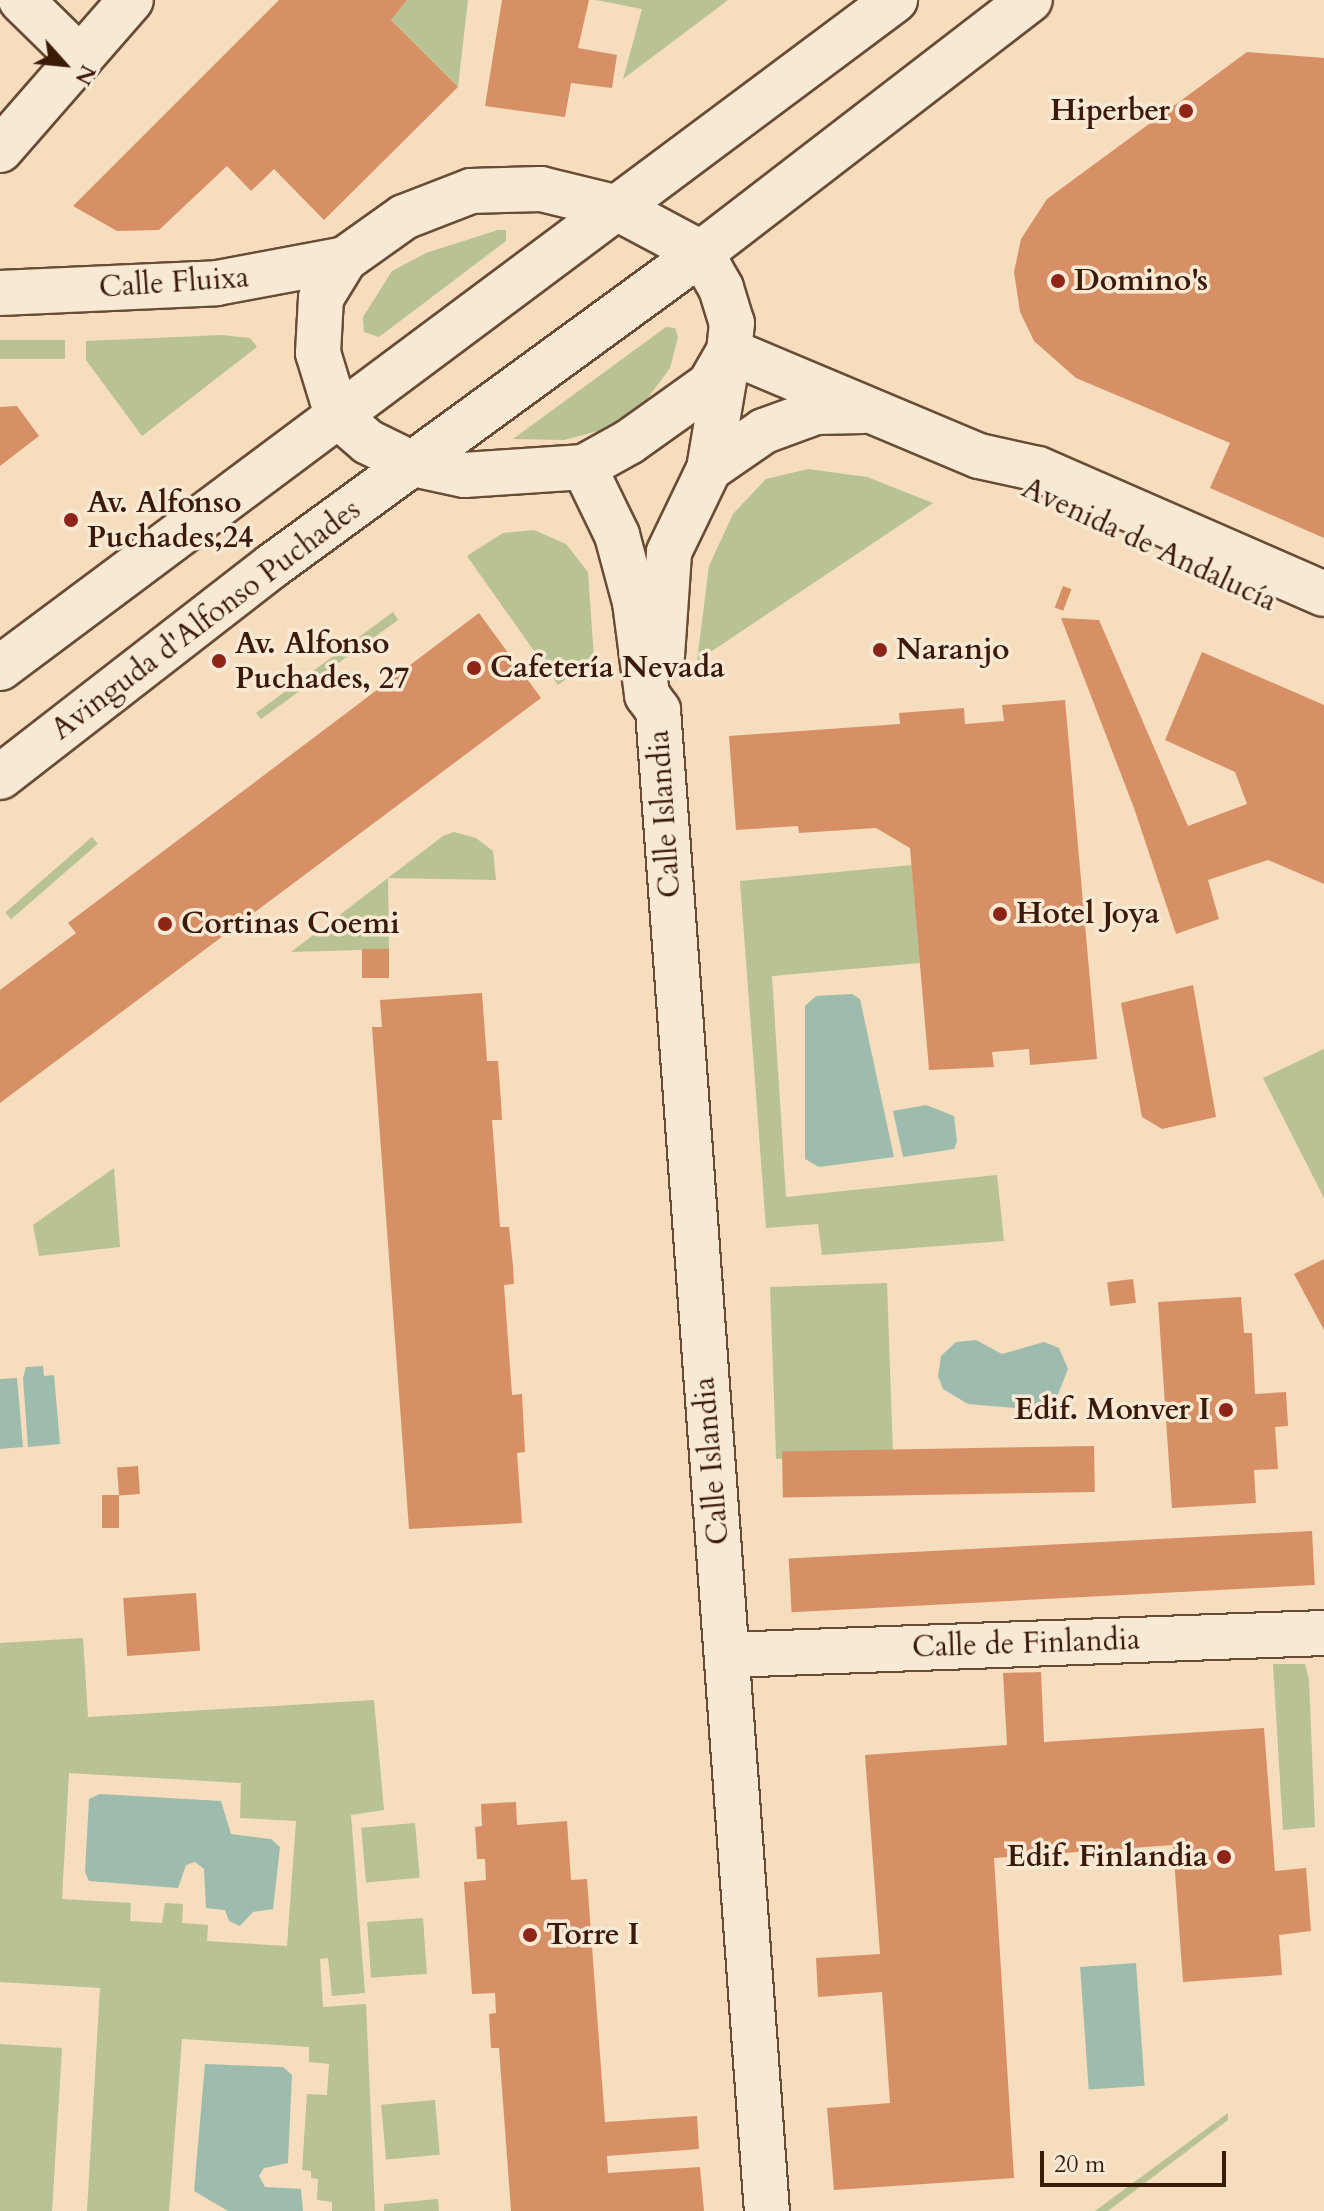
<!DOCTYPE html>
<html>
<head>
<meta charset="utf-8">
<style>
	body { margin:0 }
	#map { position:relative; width:1324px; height:2211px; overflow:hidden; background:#f5ddbd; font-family:Cardo,serif }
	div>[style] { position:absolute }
	.green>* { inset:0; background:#b8c293; transform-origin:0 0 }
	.water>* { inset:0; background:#9dbcad; transform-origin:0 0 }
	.building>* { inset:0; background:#d78f65; transform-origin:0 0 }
	.roads { filter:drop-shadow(2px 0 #694c35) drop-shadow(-2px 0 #694c35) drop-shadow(0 2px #694c35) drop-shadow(0 -2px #694c35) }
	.street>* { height:44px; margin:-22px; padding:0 22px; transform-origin:22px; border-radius:22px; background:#f8e9d4 }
	.secondary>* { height:44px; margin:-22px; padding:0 22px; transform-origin:22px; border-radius:22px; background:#f8e9d4 }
	.dots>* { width:22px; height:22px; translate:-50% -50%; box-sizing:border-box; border:4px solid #f8e9d4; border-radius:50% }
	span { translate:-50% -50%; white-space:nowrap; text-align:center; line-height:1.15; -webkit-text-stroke:7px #f8e9d4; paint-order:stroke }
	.poi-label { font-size:30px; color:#3a1b08; font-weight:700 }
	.right { translate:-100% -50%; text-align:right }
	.left { translate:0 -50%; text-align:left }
	.street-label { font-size:30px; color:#3a1b08 }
	.north { position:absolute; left:24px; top:24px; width:80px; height:80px; -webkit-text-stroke:6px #f8e9d4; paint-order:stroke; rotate:117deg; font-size:22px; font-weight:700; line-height:32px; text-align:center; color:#3a1b08 }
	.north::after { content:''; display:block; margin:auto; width:28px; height:36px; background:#3a1b08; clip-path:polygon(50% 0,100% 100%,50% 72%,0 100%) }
	.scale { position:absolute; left:1040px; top:2151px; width:186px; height:36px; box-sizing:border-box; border:4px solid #3a1b08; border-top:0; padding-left:10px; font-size:24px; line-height:28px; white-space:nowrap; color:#3a1b08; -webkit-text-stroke:6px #f8e9d4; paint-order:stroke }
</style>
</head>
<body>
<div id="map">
	<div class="green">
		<i style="clip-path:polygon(407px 0,468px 0,458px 87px,391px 20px)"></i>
		<i style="clip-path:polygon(596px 0,728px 0,623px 79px,642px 9px)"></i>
		<i style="clip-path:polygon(498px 230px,506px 230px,506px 241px,379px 337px,364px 332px,363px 317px,392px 271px,426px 253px)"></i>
		<i style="clip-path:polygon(666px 327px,675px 328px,678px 337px,670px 368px,647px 399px,625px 416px,598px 431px,564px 440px,513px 439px)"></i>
		<i style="clip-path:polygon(222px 335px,250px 338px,257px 347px,142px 436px,86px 360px,86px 341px)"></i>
		<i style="left:65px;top:340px;width:19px;height:65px;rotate:90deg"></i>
		<i style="clip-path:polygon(808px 469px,867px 477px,933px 503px,697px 661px,709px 566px,733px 514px,766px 479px)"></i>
		<i style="clip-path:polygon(534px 530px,566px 544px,588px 572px,594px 658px,558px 685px,467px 556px,503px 533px)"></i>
		<i style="clip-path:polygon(393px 612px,398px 620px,261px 719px,256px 713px)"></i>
		<i style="clip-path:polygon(454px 832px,476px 838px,493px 851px,496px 880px,388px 878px,389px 949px,291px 952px,443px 836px)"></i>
		<i style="left:92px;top:837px;width:9px;height:115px;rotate:49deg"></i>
		<i style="clip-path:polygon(912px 865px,920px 963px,772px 976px,786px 1197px,997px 1175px,1004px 1241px,822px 1255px,818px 1224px,766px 1228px,740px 881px)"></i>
		<i style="clip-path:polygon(1324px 1049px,1324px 1198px,1263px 1078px)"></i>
		<i style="clip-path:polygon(114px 1168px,120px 1247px,39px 1256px,33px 1225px)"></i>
		<i style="left:887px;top:1283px;width:172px;height:117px;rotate:88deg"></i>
		<i style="clip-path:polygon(evenodd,83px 1638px,88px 1717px,374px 1700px,384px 1810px,351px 1815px,365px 1993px,332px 1996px,328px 1958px,320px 1959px,323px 2007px,366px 2004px,375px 2211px,332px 2211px,332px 2202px,317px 2200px,318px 2179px,311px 2178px,311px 2171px,302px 2170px,307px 2094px,327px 2095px,329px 2064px,309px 2062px,309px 2047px,182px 2039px,169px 2211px,87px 2211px,100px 1988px,0 1982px,0 1643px,83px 1638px,69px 1773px,241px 1783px,240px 1818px,296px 1821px,287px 1946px,207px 1941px,208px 1925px,182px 1923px,183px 1904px,165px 1903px,162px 1923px,130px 1921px,131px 1903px,62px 1899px,69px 1773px)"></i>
		<i style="clip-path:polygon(1273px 1664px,1305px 1664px,1309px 1680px,1315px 1827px,1283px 1830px)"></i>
		<i style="left:415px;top:1823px;width:55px;height:54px;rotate:85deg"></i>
		<i style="left:423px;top:1918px;width:56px;height:56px;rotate:86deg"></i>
		<i style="clip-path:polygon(0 2044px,62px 2048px,52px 2211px,0 2211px)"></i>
		<i style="left:435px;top:2100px;width:55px;height:54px;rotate:85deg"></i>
		<i style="clip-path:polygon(1228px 2113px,1228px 2120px,1108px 2211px,1095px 2211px)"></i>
		<i style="clip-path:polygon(438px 2199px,439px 2211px,384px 2211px,384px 2204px)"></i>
	</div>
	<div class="water">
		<i style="clip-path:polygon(852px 994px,860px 999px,894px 1157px,819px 1167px,805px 1159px,805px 1006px,816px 996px)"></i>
		<i style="clip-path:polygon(926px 1105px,954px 1116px,957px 1142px,954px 1149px,903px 1157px,893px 1111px)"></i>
		<i style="clip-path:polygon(976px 1340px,1002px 1354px,1044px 1342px,1059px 1348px,1068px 1369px,1054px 1404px,1037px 1410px,968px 1404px,943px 1389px,938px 1376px,941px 1356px,956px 1342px)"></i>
		<i style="clip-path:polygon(43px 1366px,44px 1376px,54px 1375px,60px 1444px,28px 1447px,23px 1378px,26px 1367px)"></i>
		<i style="clip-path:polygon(17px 1378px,23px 1447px,0 1449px,0 1379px)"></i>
		<i style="clip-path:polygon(100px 1794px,221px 1801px,231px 1834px,271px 1839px,280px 1847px,273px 1909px,253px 1912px,240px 1926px,229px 1921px,225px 1910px,206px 1908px,204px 1869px,195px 1862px,186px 1865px,178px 1888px,89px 1881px,85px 1872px,89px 1799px)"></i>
		<i style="left:1136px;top:1963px;width:123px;height:56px;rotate:86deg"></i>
		<i style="clip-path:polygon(205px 2064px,283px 2067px,292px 2075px,288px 2163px,264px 2168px,259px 2176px,265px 2187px,301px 2189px,303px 2211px,228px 2211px,194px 2191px)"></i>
	</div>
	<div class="building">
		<i style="clip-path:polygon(279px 0,407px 0,391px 20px,458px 87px,324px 220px,274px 169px,251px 191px,227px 166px,159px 230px,117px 231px,73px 206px)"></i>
		<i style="clip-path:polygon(502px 0,589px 0,578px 48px,617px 55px,612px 88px,571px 83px,565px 117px,485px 106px)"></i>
		<i style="clip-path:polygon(1247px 52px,1324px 58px,1324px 538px,1210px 488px,1230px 443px,1076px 378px,1034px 341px,1020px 312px,1014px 272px,1021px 239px,1047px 199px)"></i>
		<i style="clip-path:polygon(17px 406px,39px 436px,0 466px,0 407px)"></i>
		<i style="left:1063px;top:586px;width:9px;height:23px;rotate:21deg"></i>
		<i style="clip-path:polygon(479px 613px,541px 698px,0 1103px,0 990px,76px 933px,68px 923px)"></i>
		<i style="clip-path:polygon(1061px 618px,1099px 620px,1188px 826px,1247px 804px,1235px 772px,1165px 740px,1202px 652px,1324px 705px,1324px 884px,1268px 860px,1208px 880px,1219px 919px,1176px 934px,1134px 808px)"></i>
		<i style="clip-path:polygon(1065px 700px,1097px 1059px,1030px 1065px,1029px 1049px,992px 1052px,994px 1067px,929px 1070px,910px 848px,876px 828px,799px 833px,798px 826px,736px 830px,729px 736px,900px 724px,899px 713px,964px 708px,965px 724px,1004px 721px,1002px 705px)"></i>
		<i style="left:362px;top:949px;width:27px;height:29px"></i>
		<i style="clip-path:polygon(1193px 985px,1216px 1117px,1162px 1129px,1142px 1117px,1121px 1003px)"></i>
		<i style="clip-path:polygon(482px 993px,487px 1061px,498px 1061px,501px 1102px,502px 1120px,492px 1120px,500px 1227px,509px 1227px,513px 1266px,514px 1284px,504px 1285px,512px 1395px,522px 1394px,525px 1452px,517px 1453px,522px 1523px,409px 1529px,372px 1027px,382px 1027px,380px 1000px)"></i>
		<i style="clip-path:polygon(1324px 1259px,1324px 1330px,1294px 1274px)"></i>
		<i style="left:1133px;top:1279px;width:24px;height:26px;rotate:83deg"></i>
		<i style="clip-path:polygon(1241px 1297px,1244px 1333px,1252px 1333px,1255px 1394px,1286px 1392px,1288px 1426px,1275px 1427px,1278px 1469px,1254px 1470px,1256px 1503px,1172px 1508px,1158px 1302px)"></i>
		<i style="left:1094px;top:1446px;width:46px;height:312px;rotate:89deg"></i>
		<i style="left:138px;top:1466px;width:28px;height:21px;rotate:86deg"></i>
		<i style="left:102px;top:1495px;width:17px;height:33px"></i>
		<i style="left:1312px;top:1531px;width:54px;height:524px;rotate:87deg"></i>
		<i style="left:196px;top:1593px;width:58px;height:73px;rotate:86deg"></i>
		<i style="clip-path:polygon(1041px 1672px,1044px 1742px,1264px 1728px,1275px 1871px,1306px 1868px,1311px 1931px,1279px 1935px,1282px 1975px,1183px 1982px,1173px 1845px,994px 1858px,1014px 2178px,834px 2190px,827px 2108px,890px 2103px,882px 1992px,818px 1997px,816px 1958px,880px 1954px,865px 1755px,1007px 1745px,1003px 1673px)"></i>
		<i style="clip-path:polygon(516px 1802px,517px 1825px,567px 1821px,571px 1880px,587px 1879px,605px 2122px,697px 2116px,699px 2149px,607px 2156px,608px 2173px,700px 2167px,704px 2211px,511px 2211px,499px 2048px,491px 2048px,489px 2014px,496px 2013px,495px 1993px,472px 1994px,464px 1882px,486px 1880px,485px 1859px,477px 1859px,475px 1827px,482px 1826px,481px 1804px)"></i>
	</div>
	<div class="roads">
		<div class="street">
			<i style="left:21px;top:0;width:83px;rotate:44.5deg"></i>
			<i style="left:0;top:150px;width:199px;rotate:-48.9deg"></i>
			<i style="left:0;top:293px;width:217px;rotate:-2.6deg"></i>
			<i style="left:217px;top:283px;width:130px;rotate:-10.6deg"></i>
			<i style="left:584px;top:467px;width:76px;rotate:64.1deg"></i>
			<i style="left:617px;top:535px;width:69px;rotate:75deg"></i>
			<i style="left:635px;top:602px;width:94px;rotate:82.6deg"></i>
			<i style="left:647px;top:695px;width:19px;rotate:54deg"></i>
			<i style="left:658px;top:710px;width:1505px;rotate:85.85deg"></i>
			<i style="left:709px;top:469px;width:67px;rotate:-34.6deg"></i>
			<i style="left:764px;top:431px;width:55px;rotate:-20.1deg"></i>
			<i style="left:816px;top:412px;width:47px;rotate:-1.2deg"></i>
			<i style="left:662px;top:656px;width:104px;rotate:-86.1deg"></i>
			<i style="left:669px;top:552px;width:92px;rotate:-64.3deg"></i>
			<i style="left:709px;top:469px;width:120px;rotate:-80.4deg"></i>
			<i style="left:729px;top:351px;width:271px;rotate:22.8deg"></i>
			<i style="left:979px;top:456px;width:60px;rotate:12.4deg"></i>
			<i style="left:1038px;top:469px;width:312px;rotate:23.6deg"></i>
			<i style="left:727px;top:1655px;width:597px;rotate:-2.11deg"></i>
		</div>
		<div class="secondary">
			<i style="left:541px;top:189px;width:76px;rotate:13.7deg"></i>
			<i style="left:615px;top:207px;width:98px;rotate:28.1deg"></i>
			<i style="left:701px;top:253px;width:40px;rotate:60.3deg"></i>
			<i style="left:721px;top:288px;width:37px;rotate:73deg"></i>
			<i style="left:732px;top:323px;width:28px;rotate:96deg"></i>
			<i style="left:729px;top:351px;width:39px;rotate:120deg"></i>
			<i style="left:709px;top:385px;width:98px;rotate:144.5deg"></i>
			<i style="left:629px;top:442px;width:51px;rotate:150.9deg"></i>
			<i style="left:584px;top:467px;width:120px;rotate:176.2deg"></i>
			<i style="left:464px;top:475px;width:52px;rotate:-167.8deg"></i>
			<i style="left:413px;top:464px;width:50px;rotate:-153.9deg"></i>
			<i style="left:368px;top:442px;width:41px;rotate:-138.9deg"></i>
			<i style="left:337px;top:415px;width:65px;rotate:-107deg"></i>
			<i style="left:318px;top:353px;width:55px;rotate:-86.9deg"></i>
			<i style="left:321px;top:298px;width:46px;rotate:-58.4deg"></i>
			<i style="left:345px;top:259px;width:72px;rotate:-35.4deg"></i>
			<i style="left:404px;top:217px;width:72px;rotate:-21.2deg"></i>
			<i style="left:471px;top:191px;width:70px;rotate:-1.6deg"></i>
			<i style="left:0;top:668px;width:1117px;rotate:-36.74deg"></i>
			<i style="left:0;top:777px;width:344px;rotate:-37.8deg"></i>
			<i style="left:272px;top:566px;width:531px;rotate:-36.11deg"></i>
			<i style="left:701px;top:253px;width:415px;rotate:-37.6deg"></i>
		</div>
	</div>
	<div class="dots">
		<i style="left:1186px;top:111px;background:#8f2418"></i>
		<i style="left:1058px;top:281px;background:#8f2418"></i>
		<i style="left:71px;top:520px;background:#8f2418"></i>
		<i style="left:880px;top:650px;background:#8f2418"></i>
		<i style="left:219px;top:661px;background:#8f2418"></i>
		<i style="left:474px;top:668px;background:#8f2418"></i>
		<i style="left:1000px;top:914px;background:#8f2418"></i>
		<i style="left:165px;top:924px;background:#8f2418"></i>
		<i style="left:1226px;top:1410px;background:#8f2418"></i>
		<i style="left:1224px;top:1857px;background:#8f2418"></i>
		<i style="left:530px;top:1935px;background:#8f2418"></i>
	</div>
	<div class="poi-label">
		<span class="right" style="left:1170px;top:111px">Hiperber</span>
		<span class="left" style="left:1074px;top:281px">Domino's</span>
		<span class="left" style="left:87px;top:520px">Av. Alfonso<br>Puchades,24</span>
		<span class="left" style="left:235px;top:661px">Av. Alfonso<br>Puchades, 27</span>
		<span class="left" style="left:896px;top:650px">Naranjo</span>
		<span class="left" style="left:490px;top:668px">Cafetería Nevada</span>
		<span class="left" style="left:1016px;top:914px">Hotel Joya</span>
		<span class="left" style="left:181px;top:924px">Cortinas Coemi</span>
		<span class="right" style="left:1210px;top:1410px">Edif. Monver I</span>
		<span class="right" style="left:1208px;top:1857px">Edif. Finlandia</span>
		<span class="left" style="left:546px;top:1935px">Torre I</span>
	</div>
	<div class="street-label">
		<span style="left:174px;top:283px;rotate:-4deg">Calle Fluixa</span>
		<span style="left:1149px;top:545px;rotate:25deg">Avenida de Andalucía</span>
		<span style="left:206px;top:620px;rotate:-37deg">Avinguda d'Alfonso Puchades</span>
		<span style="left:665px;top:814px;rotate:-94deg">Calle Islandia</span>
		<span style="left:712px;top:1461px;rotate:-95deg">Calle Islandia</span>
		<span style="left:1026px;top:1644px;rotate:-2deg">Calle de Finlandia</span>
	</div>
	<div class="north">N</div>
	<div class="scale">20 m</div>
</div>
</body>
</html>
